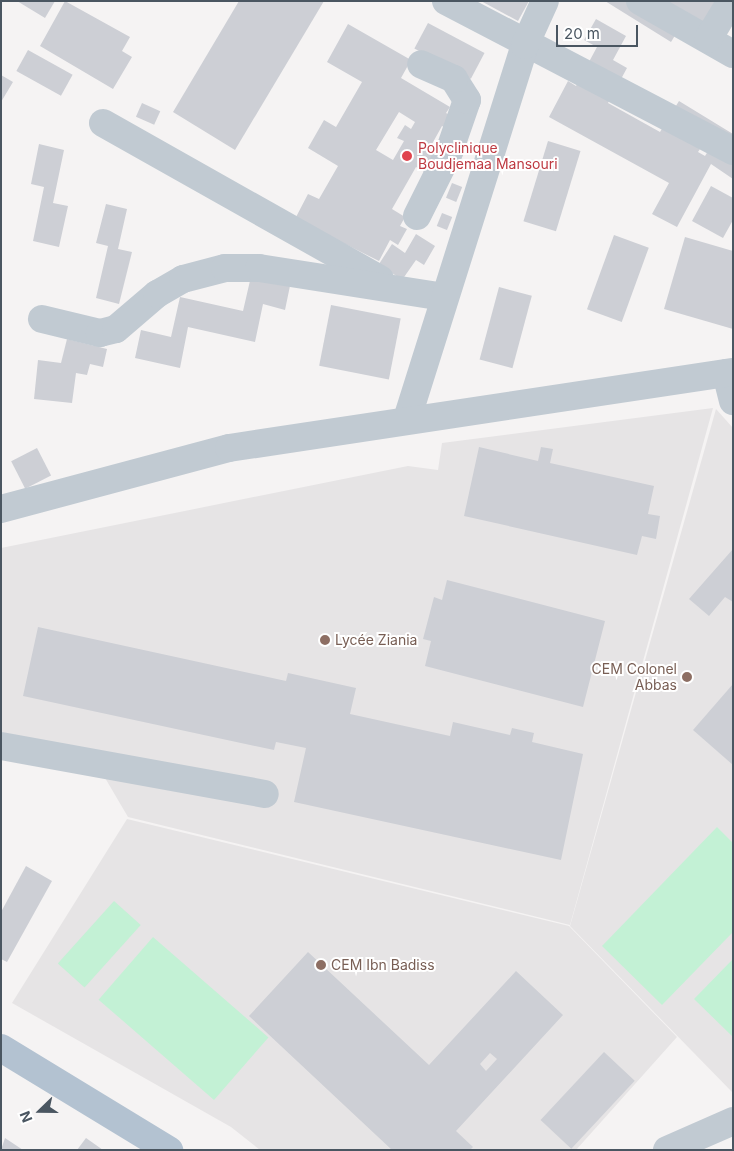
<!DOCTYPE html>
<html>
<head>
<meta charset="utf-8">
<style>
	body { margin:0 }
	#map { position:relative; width:734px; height:1151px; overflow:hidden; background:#f5f3f3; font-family:Inter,sans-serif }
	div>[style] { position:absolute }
	.education>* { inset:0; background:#e6e4e5 }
	.green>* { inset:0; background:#c3f1d5; transform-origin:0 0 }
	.building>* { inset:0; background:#cdcfd5; transform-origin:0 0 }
	.minor>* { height:28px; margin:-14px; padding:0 14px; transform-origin:14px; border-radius:14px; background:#c1cad2 }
	.major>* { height:28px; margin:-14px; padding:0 14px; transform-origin:14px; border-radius:14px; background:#b3c2d1 }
	.dots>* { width:14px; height:14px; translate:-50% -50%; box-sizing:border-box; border:2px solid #fff; border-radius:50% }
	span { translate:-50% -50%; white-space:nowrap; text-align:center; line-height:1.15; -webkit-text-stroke:4px #fff; paint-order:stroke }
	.health-label { font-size:14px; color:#be3a42 }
	.left { translate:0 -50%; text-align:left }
	.education-label { font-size:14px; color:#785e54 }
	.right { translate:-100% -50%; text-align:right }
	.frame { position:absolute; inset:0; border:2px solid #4a5661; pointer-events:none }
	.north { position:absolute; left:15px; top:1086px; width:50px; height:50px; -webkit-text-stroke:4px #fff; paint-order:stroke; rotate:248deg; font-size:14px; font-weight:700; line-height:20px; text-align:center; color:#4a5661 }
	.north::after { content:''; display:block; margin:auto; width:18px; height:22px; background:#4a5661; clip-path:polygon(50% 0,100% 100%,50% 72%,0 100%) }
	.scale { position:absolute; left:556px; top:25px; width:82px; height:22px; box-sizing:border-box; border:2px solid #4a5661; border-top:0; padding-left:6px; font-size:15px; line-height:18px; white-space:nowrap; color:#4a5661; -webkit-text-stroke:4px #fff; paint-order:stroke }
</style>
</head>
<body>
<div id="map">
	<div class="education">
		<i style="clip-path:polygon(713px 408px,570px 925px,128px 817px,91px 754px,1px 732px,1px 548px,408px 466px,438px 470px,442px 443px)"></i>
		<i style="clip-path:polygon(716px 409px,733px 428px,733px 1093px,570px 926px)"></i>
		<i style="clip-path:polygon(127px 819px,569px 926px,677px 1037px,576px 1150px,260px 1150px,231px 1127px,12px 1003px)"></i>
	</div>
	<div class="green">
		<i style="clip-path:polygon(717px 827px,733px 843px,733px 932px,662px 1005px,602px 946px)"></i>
		<i style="left:114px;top:901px;width:36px;height:84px;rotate:42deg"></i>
		<i style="left:153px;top:937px;width:153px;height:83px;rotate:41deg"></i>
		<i style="clip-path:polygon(733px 959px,733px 1037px,694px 999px)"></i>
	</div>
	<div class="building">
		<i style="clip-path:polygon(17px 1px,55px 1px,45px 18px)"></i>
		<i style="clip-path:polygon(65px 1px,130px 37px,122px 51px,132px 57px,113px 89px,40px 46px)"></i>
		<i style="clip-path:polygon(239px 1px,324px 1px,235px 150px,173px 112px)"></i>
		<i style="clip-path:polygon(481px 1px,529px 1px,518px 21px)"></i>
		<i style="clip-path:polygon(605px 1px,645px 1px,682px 24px,671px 42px)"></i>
		<i style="clip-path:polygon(661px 1px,716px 1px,702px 25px)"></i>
		<i style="clip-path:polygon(596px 19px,626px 36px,613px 60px,627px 68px,608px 103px,660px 132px,679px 101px,733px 134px,733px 149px,709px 135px,698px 152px,705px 156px,715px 140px,733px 151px,733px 179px,711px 164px,677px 227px,652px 214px,669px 183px,549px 117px,568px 81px,576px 86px,597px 47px,584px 40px)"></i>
		<i style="left:428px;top:23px;width:64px;height:29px;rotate:28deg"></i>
		<i style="clip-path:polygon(evenodd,348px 24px,411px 60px,401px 78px,450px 107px,446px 113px,457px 119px,451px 131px,442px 126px,432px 144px,439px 149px,426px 173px,416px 167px,392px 209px,405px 217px,400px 226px,407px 229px,398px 245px,390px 240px,379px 261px,295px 219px,308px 194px,319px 199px,338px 166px,308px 148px,324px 120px,336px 127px,362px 82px,327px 62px,348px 24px,399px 112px,415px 122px,411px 129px,405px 125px,397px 138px,404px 141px,393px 160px,376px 150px,399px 112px)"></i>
		<i style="left:28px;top:50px;width:51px;height:24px;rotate:29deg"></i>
		<i style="clip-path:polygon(1px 75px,13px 82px,1px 102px)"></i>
		<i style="left:142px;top:103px;width:20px;height:15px;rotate:24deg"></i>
		<i style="left:548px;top:141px;width:34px;height:84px;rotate:17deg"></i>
		<i style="clip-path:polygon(39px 144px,64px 150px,53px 203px,68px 206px,59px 247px,33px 241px,44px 187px,31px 184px)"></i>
		<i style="left:452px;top:183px;width:11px;height:16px;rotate:22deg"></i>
		<i style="clip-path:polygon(711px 186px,733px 198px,733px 220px,723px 238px,692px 221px)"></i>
		<i style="clip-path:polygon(106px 204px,127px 209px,118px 249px,132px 252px,119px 304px,96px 298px,108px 246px,96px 243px)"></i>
		<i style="left:442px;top:213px;width:11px;height:14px;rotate:22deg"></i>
		<i style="clip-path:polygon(416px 234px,435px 246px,424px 265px,416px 260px,402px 280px,379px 264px,392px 244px,405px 253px)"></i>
		<i style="left:614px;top:235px;width:37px;height:79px;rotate:20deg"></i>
		<i style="clip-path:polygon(685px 237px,733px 251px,733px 329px,664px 309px)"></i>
		<i style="clip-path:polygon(252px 272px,291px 281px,285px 310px,263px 304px,255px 342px,188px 327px,180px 368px,135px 358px,141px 330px,171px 337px,180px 297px,243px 311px)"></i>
		<i style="left:499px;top:287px;width:34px;height:75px;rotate:15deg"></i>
		<i style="left:331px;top:305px;width:71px;height:62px;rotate:11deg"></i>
		<i style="clip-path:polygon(67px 339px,107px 349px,103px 367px,90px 364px,87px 375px,76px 373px,72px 403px,34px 399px,38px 360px,61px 363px)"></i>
		<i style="clip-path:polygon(479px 447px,538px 461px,541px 447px,553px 449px,550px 463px,654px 486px,648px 514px,660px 516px,656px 539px,642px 536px,637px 555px,464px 516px)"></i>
		<i style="left:37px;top:448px;width:31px;height:29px;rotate:63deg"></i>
		<i style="clip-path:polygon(733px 549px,733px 602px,725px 597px,709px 616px,689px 599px)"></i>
		<i style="clip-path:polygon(447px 580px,605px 621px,583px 707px,425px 666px,431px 641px,423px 639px,434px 597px,442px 600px)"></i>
		<i style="clip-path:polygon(38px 627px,286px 681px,288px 673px,356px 688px,350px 714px,450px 736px,453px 722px,510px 735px,512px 728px,534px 733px,532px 742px,583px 754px,561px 860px,294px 802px,306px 748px,276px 742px,274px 750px,23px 696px)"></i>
		<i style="clip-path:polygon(733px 684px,733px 765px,693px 730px)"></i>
		<i style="clip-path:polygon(26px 866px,52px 881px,7px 962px,1px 959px,1px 912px)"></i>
		<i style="clip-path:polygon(evenodd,308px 952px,429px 1065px,516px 971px,563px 1015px,456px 1131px,473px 1147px,470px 1150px,392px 1150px,249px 1016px,308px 952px,490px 1053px,497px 1059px,486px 1071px,480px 1064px,490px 1053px)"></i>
		<i style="left:604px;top:1052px;width:42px;height:93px;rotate:43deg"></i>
		<i style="clip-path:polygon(5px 1138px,23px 1150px,1px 1150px)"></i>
		<i style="clip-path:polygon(86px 1138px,103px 1150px,77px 1150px)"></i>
	</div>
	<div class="minor">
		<i style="left:446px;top:1px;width:324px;rotate:27.6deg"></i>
		<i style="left:640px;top:1px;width:107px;rotate:29.7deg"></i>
		<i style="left:708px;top:39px;width:44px;rotate:-58.8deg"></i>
		<i style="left:103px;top:123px;width:318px;rotate:29.4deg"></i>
		<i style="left:417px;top:216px;width:72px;rotate:-63.4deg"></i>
		<i style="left:449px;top:152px;width:55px;rotate:-70.9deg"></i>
		<i style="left:467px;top:100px;width:25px;rotate:-122deg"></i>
		<i style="left:454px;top:79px;width:36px;rotate:-156deg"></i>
		<i style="left:42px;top:319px;width:60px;rotate:13.6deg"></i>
		<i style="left:100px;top:333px;width:16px;rotate:-14deg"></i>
		<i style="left:116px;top:329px;width:54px;rotate:-40.5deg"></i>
		<i style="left:157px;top:294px;width:30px;rotate:-30deg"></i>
		<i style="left:183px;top:279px;width:43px;rotate:-14.7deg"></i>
		<i style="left:225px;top:268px;width:34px"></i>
		<i style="left:259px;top:268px;width:188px;rotate:8.9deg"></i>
		<i style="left:726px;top:373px;width:29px;rotate:76deg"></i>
		<i style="left:407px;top:419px;width:392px;rotate:-72.5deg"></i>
		<i style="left:525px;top:45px;width:48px;rotate:-65.6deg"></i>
		<i style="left:1px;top:509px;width:236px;rotate:-15deg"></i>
		<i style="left:229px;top:448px;width:510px;rotate:-8.58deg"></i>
		<i style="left:1px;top:746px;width:268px;rotate:10.3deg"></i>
		<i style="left:667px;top:1150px;width:72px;rotate:-23.7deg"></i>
	</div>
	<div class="major">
		<i style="left:1px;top:1048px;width:197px;rotate:31.3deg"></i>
	</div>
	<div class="dots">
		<i style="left:407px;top:156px;background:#e0444e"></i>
		<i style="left:325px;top:640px;background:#8d6e63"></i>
		<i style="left:687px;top:677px;background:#8d6e63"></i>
		<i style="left:321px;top:965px;background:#8d6e63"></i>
	</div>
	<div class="health-label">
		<span class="left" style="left:418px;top:156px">Polyclinique<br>Boudjemaa Mansouri</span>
	</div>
	<div class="education-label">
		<span class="left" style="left:335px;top:640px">Lycée Ziania</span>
		<span class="right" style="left:677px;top:677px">CEM Colonel<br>Abbas</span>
		<span class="left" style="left:331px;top:965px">CEM Ibn Badiss</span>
	</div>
	<div class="frame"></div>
	<div class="north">N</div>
	<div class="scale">20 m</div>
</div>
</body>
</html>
